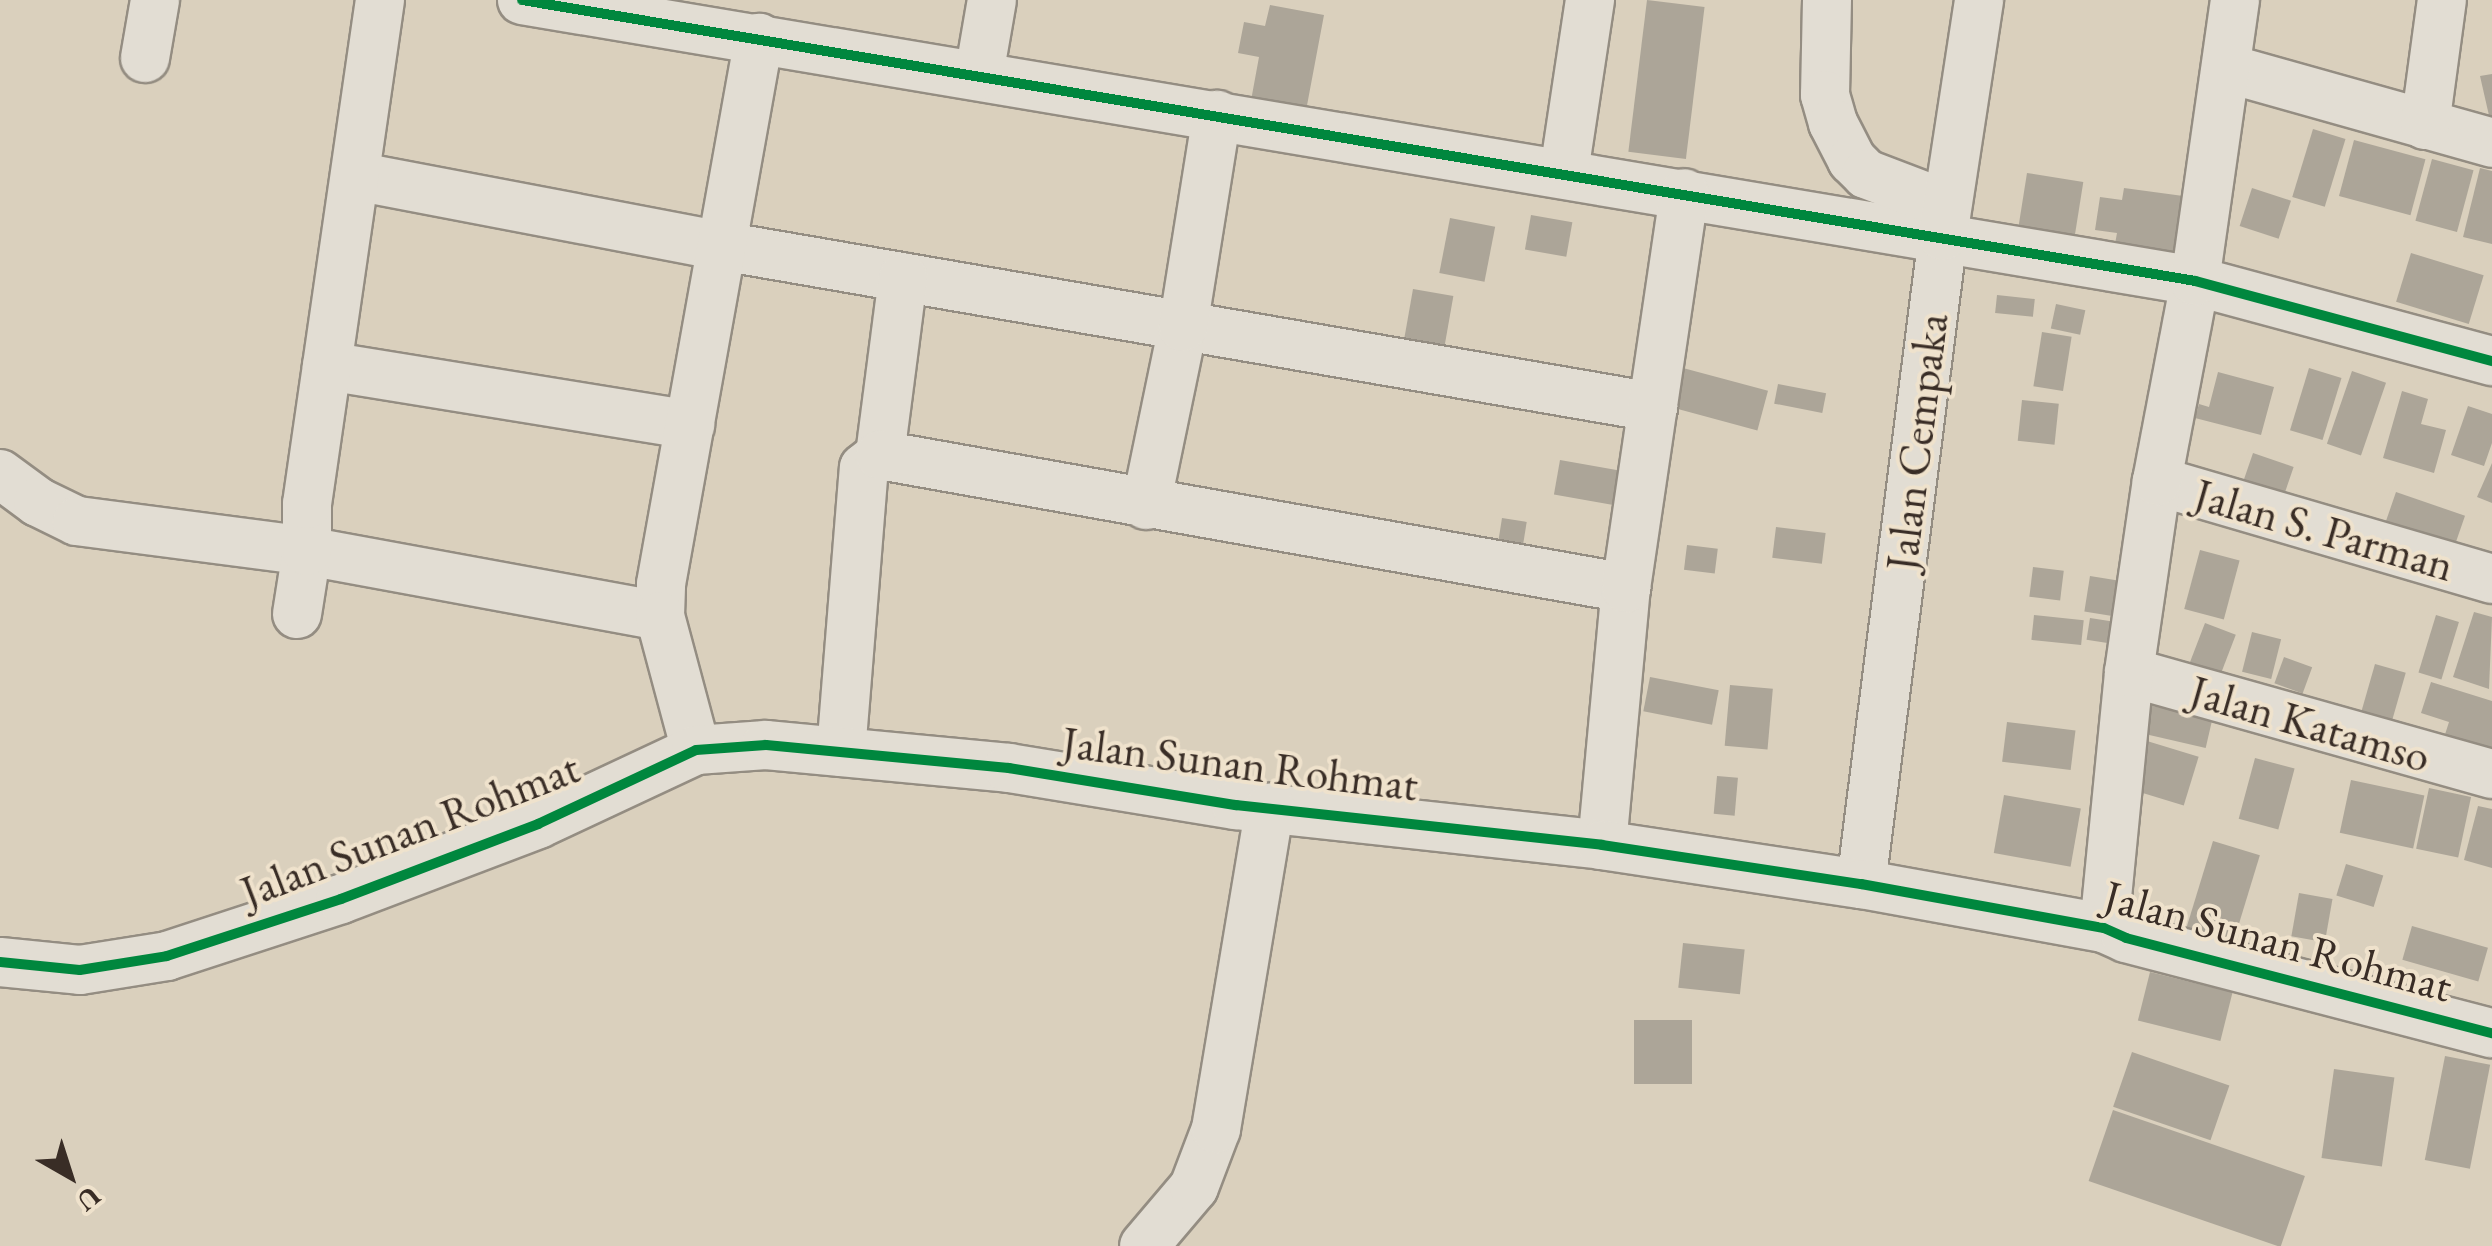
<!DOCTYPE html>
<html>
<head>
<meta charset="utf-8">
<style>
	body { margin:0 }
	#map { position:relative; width:2492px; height:1246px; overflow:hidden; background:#dad0bd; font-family:"EB Garamond",serif }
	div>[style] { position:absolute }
	.building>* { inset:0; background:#aca598; transform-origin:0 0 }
	.roads { filter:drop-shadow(2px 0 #948d82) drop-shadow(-2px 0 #948d82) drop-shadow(0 2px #948d82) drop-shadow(0 -2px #948d82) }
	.minor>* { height:48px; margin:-24px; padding:0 24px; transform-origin:24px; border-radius:24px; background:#e2ddd3 }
	.cycleway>* { height:10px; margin:-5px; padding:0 5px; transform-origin:5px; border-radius:5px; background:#00873e }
	span { translate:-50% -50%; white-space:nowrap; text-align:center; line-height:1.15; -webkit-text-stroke:8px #efe2cc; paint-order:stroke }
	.street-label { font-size:45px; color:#392d26 }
	.north { position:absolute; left:20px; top:1126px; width:100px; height:100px; -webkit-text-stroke:8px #efe2cc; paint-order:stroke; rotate:141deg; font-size:28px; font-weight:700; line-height:40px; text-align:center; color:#392d26 }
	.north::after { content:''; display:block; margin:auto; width:35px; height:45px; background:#392d26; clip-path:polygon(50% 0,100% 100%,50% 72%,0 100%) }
</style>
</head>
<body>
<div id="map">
	<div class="building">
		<i style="left:1647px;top:0;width:58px;height:153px;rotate:7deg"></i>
		<i style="clip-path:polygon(1270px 5px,1324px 15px,1305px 116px,1250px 106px,1259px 57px,1238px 53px,1244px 22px,1265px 26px)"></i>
		<i style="clip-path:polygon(2492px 74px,2492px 120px,2490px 120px,2480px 76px)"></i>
		<i style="left:2313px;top:129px;width:34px;height:71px;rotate:17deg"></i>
		<i style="left:2354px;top:140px;width:74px;height:58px;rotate:15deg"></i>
		<i style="left:2432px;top:159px;width:43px;height:64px;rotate:15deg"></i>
		<i style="clip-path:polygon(2480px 168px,2492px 171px,2492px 244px,2463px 237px)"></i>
		<i style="left:2027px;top:173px;width:57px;height:72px;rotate:9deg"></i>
		<i style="clip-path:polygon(2124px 188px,2198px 198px,2190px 255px,2115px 244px,2117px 233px,2095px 230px,2100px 197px,2122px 200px)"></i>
		<i style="left:2252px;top:188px;width:41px;height:40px;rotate:18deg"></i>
		<i style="left:1531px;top:215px;width:42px;height:35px;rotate:10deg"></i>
		<i style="left:1450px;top:218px;width:46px;height:56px;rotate:11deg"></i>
		<i style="left:2411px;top:253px;width:76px;height:51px;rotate:17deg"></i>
		<i style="left:1413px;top:289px;width:41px;height:52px;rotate:10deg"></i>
		<i style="left:1997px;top:295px;width:38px;height:18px;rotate:6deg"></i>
		<i style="left:2056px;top:304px;width:30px;height:25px;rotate:12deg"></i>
		<i style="left:2042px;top:332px;width:30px;height:55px;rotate:9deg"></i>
		<i style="left:1683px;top:368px;width:88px;height:41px;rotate:15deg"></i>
		<i style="left:2309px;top:368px;width:34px;height:65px;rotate:17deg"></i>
		<i style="left:2352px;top:371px;width:36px;height:77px;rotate:19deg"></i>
		<i style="clip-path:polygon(2218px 372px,2274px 387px,2261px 435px,2195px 418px,2199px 404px,2209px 407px)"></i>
		<i style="left:1778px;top:384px;width:49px;height:20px;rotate:11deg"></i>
		<i style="clip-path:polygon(2402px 391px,2428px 399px,2421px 424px,2446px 430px,2434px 473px,2383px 458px)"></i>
		<i style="left:2022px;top:400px;width:37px;height:41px;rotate:6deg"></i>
		<i style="clip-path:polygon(2468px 406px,2492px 414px,2492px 443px,2484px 466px,2451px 455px)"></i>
		<i style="left:2253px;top:453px;width:43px;height:48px;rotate:19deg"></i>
		<i style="left:1560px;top:460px;width:66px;height:35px;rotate:10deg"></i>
		<i style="clip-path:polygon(2492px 463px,2492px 503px,2477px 497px)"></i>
		<i style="left:2396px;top:492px;width:73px;height:35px;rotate:19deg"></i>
		<i style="left:1502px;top:518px;width:25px;height:30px;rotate:9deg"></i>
		<i style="left:1776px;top:527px;width:50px;height:31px;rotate:7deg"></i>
		<i style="left:1687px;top:545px;width:31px;height:25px;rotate:7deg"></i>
		<i style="left:2200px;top:550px;width:41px;height:61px;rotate:15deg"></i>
		<i style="left:2033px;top:567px;width:31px;height:30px;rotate:7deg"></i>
		<i style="left:2090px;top:576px;width:36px;height:36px;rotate:9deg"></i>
		<i style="clip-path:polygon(2474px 612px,2492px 617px,2489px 689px,2453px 677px)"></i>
		<i style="left:2034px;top:615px;width:50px;height:25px;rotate:6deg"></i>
		<i style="left:2436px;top:615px;width:24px;height:60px;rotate:17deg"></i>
		<i style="left:2090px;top:618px;width:39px;height:22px;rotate:9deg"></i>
		<i style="left:2205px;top:623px;width:33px;height:57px;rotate:21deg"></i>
		<i style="left:2252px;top:632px;width:30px;height:41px;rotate:14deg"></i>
		<i style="left:2284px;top:657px;width:30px;height:28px;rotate:20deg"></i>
		<i style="left:2375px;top:664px;width:32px;height:67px;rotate:16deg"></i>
		<i style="left:1650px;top:677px;width:70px;height:35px;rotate:11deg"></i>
		<i style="clip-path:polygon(2431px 682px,2492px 701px,2492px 765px,2440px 750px,2449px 722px,2421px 713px)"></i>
		<i style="left:1730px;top:685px;width:43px;height:61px;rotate:5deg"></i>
		<i style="left:2144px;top:704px;width:70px;height:29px;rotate:13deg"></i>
		<i style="left:2007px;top:722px;width:69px;height:40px;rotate:7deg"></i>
		<i style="left:2147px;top:741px;width:54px;height:51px;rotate:17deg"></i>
		<i style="left:2255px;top:758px;width:41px;height:63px;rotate:15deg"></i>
		<i style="left:1717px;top:776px;width:21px;height:38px;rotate:5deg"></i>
		<i style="left:2351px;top:780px;width:75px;height:54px;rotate:12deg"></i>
		<i style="left:2429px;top:788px;width:43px;height:62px;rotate:12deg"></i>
		<i style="left:2004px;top:795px;width:78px;height:59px;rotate:10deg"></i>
		<i style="clip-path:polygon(2478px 806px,2492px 809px,2492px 868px,2464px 860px)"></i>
		<i style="left:2213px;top:841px;width:49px;height:90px;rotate:17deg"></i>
		<i style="left:2346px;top:864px;width:39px;height:33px;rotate:17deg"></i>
		<i style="left:2299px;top:893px;width:34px;height:44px;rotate:10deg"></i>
		<i style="left:2412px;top:926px;width:79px;height:35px;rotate:16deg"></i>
		<i style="left:1683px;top:943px;width:62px;height:45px;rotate:6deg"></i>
		<i style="left:2150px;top:972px;width:85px;height:50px;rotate:14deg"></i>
		<i style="left:1692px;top:1020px;width:64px;height:58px;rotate:90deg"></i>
		<i style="left:2132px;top:1052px;width:103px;height:58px;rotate:19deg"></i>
		<i style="left:2445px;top:1056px;width:46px;height:106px;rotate:11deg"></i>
		<i style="left:2334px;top:1069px;width:61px;height:90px;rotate:8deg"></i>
		<i style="left:2113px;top:1110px;width:203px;height:75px;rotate:19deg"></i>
	</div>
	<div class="roads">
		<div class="minor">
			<i style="left:522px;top:0;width:1696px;rotate:9.53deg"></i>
			<i style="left:2195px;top:281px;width:308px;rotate:15.1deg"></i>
			<i style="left:1827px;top:0;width:95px;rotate:91.2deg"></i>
			<i style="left:1825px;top:95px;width:29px;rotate:74deg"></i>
			<i style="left:1833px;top:123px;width:42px;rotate:62.8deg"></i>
			<i style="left:1852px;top:160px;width:20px;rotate:45deg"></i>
			<i style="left:1866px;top:174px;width:87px;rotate:20.9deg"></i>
			<i style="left:145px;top:58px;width:59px;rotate:-80.2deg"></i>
			<i style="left:2226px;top:68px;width:276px;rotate:15.7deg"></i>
			<i style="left:979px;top:75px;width:76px;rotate:-80.2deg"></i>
			<i style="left:2425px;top:125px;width:126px;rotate:-82.3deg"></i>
			<i style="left:1564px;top:172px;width:174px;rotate:-81.4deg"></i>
			<i style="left:355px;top:176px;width:374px;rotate:10.8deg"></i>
			<i style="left:722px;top:246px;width:945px;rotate:9.81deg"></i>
			<i style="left:327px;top:366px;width:368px;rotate:9.2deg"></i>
			<i style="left:880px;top:455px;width:179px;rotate:-82.6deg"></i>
			<i style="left:0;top:474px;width:47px;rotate:36.4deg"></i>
			<i style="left:38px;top:502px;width:43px;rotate:26deg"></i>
			<i style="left:77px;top:521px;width:232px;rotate:7.4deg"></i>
			<i style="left:307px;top:551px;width:359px;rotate:10.4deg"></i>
			<i style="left:660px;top:616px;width:32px;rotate:-88deg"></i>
			<i style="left:661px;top:584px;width:555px;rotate:-79.82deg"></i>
			<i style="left:2157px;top:481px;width:349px;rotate:16.3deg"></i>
			<i style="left:1146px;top:505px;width:182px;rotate:-78.3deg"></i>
			<i style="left:1183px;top:327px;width:215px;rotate:-80.9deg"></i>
			<i style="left:297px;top:614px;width:64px;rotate:-81deg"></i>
			<i style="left:307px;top:551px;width:47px;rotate:-90deg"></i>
			<i style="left:307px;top:504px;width:509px;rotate:-81.76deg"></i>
			<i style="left:660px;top:616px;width:139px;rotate:75deg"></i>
			<i style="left:2129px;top:672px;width:377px;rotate:15.7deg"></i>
			<i style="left:841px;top:752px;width:285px;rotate:-85.4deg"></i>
			<i style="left:864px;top:468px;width:21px;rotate:-39deg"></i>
			<i style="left:880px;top:455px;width:758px;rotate:10.11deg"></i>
			<i style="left:1602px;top:845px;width:258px;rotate:-84.7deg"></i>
			<i style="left:1626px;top:588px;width:399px;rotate:-81.6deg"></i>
			<i style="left:1861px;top:884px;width:653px;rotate:-82.79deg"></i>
			<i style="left:1943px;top:236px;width:239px;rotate:-81.3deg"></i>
			<i style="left:2104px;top:928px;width:257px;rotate:-84.4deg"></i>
			<i style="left:2129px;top:672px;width:193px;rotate:-81.7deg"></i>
			<i style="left:2157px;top:481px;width:204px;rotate:-79.2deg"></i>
			<i style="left:2195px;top:281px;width:284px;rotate:-81.9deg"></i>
			<i style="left:0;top:962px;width:80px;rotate:5.7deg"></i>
			<i style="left:80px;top:970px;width:88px;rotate:-9.1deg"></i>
			<i style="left:167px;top:956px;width:183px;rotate:-18.1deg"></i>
			<i style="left:341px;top:899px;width:211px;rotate:-20.8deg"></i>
			<i style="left:538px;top:824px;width:174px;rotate:-25.1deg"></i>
			<i style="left:696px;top:750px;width:70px;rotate:-4.1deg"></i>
			<i style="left:766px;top:745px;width:244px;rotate:5.4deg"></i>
			<i style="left:1009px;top:768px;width:230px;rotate:9.3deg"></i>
			<i style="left:1236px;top:805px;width:368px;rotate:6.2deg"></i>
			<i style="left:1602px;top:845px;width:262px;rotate:8.6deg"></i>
			<i style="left:1861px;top:884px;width:247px;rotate:10.3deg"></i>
			<i style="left:2104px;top:928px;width:24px;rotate:24deg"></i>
			<i style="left:2126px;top:938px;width:378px;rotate:14.6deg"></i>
			<i style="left:1144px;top:1246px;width:77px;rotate:-49.7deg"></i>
			<i style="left:1194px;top:1187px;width:62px;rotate:-69.2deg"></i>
			<i style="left:1216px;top:1129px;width:326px;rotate:-80.5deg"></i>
		</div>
	</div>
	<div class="cycleway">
		<i style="left:522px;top:0;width:1696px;rotate:9.53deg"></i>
		<i style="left:2195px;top:281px;width:308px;rotate:15.1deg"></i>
		<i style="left:0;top:962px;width:80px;rotate:5.7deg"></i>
		<i style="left:80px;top:970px;width:88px;rotate:-9.1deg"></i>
		<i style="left:167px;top:956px;width:183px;rotate:-18.1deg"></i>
		<i style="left:341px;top:899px;width:211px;rotate:-20.8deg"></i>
		<i style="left:538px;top:824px;width:174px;rotate:-25.1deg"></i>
		<i style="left:696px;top:750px;width:70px;rotate:-4.1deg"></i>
		<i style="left:766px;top:745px;width:244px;rotate:5.4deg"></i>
		<i style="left:1009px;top:768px;width:230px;rotate:9.3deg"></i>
		<i style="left:1236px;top:805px;width:368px;rotate:6.2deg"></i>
		<i style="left:1602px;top:845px;width:262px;rotate:8.6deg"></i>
		<i style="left:1861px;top:884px;width:247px;rotate:10.3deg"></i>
		<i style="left:2104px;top:928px;width:24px;rotate:24deg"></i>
		<i style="left:2126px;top:938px;width:378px;rotate:14.6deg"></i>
	</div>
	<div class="street-label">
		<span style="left:1917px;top:442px;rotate:-83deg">Jalan Cempaka</span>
		<span style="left:2324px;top:530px;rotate:16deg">Jalan S. Parman</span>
		<span style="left:2310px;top:724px;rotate:16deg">Jalan Katamso</span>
		<span style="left:1240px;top:764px;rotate:7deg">Jalan Sunan Rohmat</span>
		<span style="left:410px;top:830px;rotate:-21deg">Jalan Sunan Rohmat</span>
		<span style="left:2278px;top:941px;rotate:15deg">Jalan Sunan Rohmat</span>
	</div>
	<div class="north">U</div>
</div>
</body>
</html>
